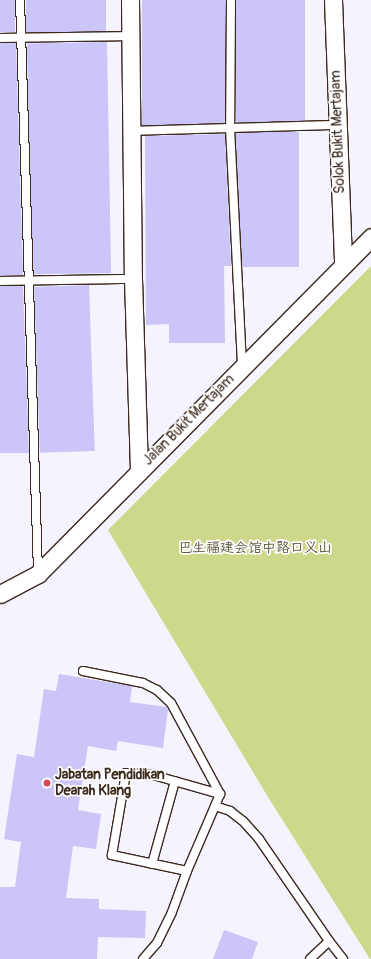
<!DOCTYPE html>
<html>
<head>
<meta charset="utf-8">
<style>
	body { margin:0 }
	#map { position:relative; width:371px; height:959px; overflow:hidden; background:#f5f3fe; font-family:Pangolin,"LXGW WenKai TC",sans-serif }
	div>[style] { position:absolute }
	.green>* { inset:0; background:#cdd88b }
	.building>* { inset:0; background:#ccc5f8; transform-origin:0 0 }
	.roads { filter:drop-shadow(1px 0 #3b2a1e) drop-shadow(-1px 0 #3b2a1e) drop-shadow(0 1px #3b2a1e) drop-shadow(0 -1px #3b2a1e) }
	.service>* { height:8px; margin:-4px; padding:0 4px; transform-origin:4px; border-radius:4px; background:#fff }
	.minor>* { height:17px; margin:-8.5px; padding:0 8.5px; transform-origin:8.5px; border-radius:8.5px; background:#fff }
	.dots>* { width:11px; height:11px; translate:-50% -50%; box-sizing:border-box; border:2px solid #fff; border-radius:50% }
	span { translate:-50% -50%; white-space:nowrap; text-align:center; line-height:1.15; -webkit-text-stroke:3.5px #fff; paint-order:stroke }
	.street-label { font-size:14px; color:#3b2a1e }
	.park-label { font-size:14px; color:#605639 }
	.poi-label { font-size:14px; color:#3b2a1e; font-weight:700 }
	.left { translate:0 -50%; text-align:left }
</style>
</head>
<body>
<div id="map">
	<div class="green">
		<i style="clip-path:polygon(371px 266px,371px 959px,370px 959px,268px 797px,108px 530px)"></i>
	</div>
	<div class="building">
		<i style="left:0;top:0;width:15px;height:32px"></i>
		<i style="left:26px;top:0;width:80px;height:32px"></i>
		<i style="left:142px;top:0;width:84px;height:125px"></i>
		<i style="left:236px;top:0;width:69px;height:122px"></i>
		<i style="left:107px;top:42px;width:231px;height:80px;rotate:89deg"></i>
		<i style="clip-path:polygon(0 43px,16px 43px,23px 275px,0 276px)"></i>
		<i style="left:299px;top:132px;width:135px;height:63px;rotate:90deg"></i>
		<i style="clip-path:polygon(225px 134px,231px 266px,224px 266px,225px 343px,169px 343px,169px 324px,146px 325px,145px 136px)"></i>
		<i style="left:89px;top:285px;width:166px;height:55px;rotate:88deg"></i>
		<i style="clip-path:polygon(0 286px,23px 286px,29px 453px,0 453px)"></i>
		<i style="clip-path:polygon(59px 674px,132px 686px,130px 702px,167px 707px,168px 710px,163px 748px,118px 741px,116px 751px,88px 746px,78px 810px,101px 814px,96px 849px,73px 846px,66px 898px,99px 899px,99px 909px,146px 911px,145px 938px,98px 937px,97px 959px,0 959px,0 887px,15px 887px,21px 842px,4px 839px,17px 754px,34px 757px,44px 689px,56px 691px)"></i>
		<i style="clip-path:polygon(224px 930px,258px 942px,252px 959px,213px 959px)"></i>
	</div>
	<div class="roads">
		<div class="service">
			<i style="left:20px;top:0;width:573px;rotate:88.2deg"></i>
			<i style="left:231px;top:0;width:128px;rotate:90.4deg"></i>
			<i style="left:230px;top:128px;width:239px;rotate:87.1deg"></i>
			<i style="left:0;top:38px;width:131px;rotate:-0.9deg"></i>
			<i style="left:132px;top:131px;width:205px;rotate:-1.7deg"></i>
			<i style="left:0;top:281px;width:133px;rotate:-0.9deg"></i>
			<i style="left:83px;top:671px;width:61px;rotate:11.3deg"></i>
			<i style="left:143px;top:683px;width:16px;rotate:27deg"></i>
			<i style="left:157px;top:690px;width:19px;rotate:43deg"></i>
			<i style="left:171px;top:703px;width:103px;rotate:61.7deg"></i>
			<i style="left:152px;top:864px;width:86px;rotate:-74.5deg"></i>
			<i style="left:187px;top:871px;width:77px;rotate:-168deg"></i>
			<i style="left:112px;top:855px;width:83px;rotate:-80.3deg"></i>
			<i style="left:126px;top:773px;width:27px;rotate:4deg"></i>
			<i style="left:153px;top:775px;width:70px;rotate:15.8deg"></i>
			<i style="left:220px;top:794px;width:13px;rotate:113deg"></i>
			<i style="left:215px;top:806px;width:16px;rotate:18deg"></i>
			<i style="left:230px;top:811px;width:16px;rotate:38deg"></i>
			<i style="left:243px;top:821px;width:24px;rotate:48deg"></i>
			<i style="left:259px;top:839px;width:124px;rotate:55.5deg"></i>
			<i style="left:329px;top:941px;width:23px;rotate:52deg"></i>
			<i style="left:143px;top:959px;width:21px;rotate:-49deg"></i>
			<i style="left:157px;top:943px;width:34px;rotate:-64deg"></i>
			<i style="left:172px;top:912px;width:44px;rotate:-69.9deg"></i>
			<i style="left:187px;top:871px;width:71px;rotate:-66.7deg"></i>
			<i style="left:310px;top:959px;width:26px;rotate:-43deg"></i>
		</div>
		<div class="minor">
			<i style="left:130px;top:0;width:279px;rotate:89.4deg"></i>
			<i style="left:133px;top:279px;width:192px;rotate:88.2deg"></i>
			<i style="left:333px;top:0;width:265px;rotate:87.8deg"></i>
			<i style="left:0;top:594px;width:43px;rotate:-27.8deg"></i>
			<i style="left:38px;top:574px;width:474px;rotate:-45.3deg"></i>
		</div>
	</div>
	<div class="dots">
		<i style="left:47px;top:783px;background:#d1495b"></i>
	</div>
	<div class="street-label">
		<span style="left:338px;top:132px;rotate:-92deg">Solok Bukit Mertajam</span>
		<span style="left:189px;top:420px;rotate:-45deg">Jalan Bukit Mertajam</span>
	</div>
	<div class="park-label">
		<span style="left:255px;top:548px">巴生福建会馆中路口义山</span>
	</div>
	<div class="poi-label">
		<span class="left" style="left:55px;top:783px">Jabatan Pendidikan<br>Dearah Klang</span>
	</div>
</div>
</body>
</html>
